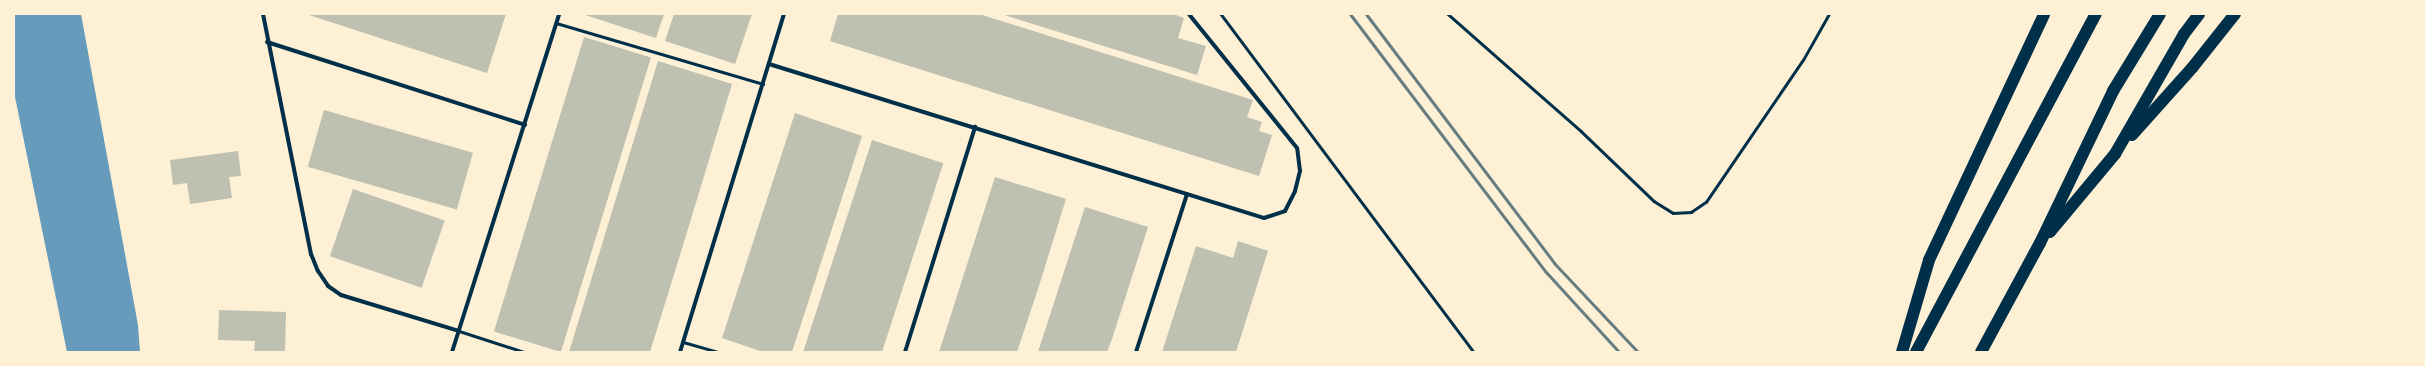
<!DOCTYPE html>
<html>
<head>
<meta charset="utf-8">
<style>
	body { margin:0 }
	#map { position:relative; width:2425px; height:366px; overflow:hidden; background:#fdf0d5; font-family:Montserrat,sans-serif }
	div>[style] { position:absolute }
	.water>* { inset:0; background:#669bbc }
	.building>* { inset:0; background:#bec0b2; transform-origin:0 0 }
	.path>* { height:2.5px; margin:-1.25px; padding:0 1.25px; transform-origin:1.25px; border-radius:1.25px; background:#003049 }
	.service>* { height:3px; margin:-1.5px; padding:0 1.5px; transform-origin:1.5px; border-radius:1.5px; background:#003049 }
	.minor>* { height:4px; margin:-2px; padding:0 2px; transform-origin:2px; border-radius:2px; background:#003049 }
	.motorway>* { height:12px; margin:-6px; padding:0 6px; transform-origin:6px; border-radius:6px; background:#003049 }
	.rail>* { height:3px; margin:-1.5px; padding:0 1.5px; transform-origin:1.5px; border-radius:1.5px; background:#657d81 }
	span { translate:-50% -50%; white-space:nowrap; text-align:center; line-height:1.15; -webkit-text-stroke:4px #fdf0d5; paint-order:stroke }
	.frame { position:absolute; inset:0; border:15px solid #fdf0d5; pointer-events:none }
</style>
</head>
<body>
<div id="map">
	<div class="water">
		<i style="clip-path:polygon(14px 14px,81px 14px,138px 325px,140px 352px,67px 352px,14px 92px)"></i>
	</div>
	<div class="building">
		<i style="clip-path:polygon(306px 14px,506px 14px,487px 73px)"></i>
		<i style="clip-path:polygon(582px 14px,664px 14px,656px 38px)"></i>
		<i style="clip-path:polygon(674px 14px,752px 14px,735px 64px,665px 41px)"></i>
		<i style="clip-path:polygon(838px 14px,979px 14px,1253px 100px,1247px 117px,1262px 122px,1259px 131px,1272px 135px,1259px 176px,830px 41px)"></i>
		<i style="clip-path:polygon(1001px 14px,1173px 14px,1184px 18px,1178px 38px,1206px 46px,1197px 75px)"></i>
		<i style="left:584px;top:37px;width:70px;height:308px;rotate:17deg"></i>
		<i style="clip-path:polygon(658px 61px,732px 84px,684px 242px,650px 352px,569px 352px)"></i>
		<i style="left:324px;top:110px;width:155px;height:59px;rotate:16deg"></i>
		<i style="clip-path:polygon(795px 113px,862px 136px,792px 352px,763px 352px,722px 338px)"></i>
		<i style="left:872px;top:140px;width:75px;height:223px;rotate:18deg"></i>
		<i style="clip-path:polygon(238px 151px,241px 176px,229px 177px,232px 198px,190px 204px,187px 183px,173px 185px,170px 160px)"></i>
		<i style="clip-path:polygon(995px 177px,1066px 199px,1038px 289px,1017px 352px,939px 352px)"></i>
		<i style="left:353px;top:189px;width:97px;height:71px;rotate:19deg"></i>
		<i style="clip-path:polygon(1085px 207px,1148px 227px,1112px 339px,1107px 352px,1038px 352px)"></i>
		<i style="clip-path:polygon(1238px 241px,1268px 251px,1236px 352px,1162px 352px,1196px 246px,1233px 258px)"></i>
		<i style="clip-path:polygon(219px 310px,286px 312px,285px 352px,254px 352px,255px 341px,218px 340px)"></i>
	</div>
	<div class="path">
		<i style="left:1221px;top:14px;width:422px;rotate:53.2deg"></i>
		<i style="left:1448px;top:14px;width:177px;rotate:41.3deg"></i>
		<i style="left:1581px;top:131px;width:101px;rotate:43.8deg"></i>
		<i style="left:1654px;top:201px;width:22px;rotate:32deg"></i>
		<i style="left:1673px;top:213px;width:18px;rotate:-3deg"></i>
		<i style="left:1691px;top:212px;width:18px;rotate:-34deg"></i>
		<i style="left:1706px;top:202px;width:172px;rotate:-55.7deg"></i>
		<i style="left:1803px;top:60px;width:53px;rotate:-60.5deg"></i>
	</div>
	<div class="service">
		<i style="left:556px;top:23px;width:216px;rotate:16.4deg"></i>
		<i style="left:459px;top:331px;width:68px;rotate:17.9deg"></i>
		<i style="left:683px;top:342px;width:36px;rotate:16deg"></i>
	</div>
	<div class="minor">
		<i style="left:263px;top:14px;width:245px;rotate:78.7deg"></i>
		<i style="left:311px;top:254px;width:18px;rotate:68deg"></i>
		<i style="left:318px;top:271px;width:18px;rotate:56deg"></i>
		<i style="left:328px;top:286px;width:16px;rotate:35deg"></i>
		<i style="left:341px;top:295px;width:123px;rotate:17deg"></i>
		<i style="left:267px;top:42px;width:271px;rotate:17.8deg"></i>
		<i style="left:769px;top:64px;width:518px;rotate:17.28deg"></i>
		<i style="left:1264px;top:218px;width:22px;rotate:-18deg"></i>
		<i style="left:1285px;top:211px;width:22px;rotate:-63deg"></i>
		<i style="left:1295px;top:191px;width:21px;rotate:-76deg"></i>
		<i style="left:1300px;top:171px;width:23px;rotate:-97deg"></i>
		<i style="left:1297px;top:148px;width:172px;rotate:-128.9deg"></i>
		<i style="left:452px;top:352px;width:355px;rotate:-72.4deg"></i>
		<i style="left:680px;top:352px;width:354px;rotate:-72.9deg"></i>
		<i style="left:905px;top:352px;width:236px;rotate:-72.7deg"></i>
		<i style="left:1136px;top:352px;width:166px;rotate:-72.1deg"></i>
	</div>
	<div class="motorway">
		<i style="left:2132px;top:135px;width:90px;rotate:-48.2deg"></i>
		<i style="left:2192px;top:68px;width:69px;rotate:-51.5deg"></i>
		<i style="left:2050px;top:232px;width:102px;rotate:-50.2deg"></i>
		<i style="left:2115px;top:154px;width:138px;rotate:-60.1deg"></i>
		<i style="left:2184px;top:34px;width:25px;rotate:-53deg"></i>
		<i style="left:1902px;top:352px;width:96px;rotate:-73.6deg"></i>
		<i style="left:1929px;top:260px;width:272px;rotate:-64.9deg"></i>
		<i style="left:1916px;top:352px;width:383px;rotate:-62deg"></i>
		<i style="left:1981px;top:352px;width:124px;rotate:-61.6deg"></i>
		<i style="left:2040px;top:243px;width:169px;rotate:-64.3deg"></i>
		<i style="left:2113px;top:91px;width:90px;rotate:-58.6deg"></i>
	</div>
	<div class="rail">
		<i style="left:1350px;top:14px;width:324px;rotate:52.8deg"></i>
		<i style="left:1546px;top:272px;width:108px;rotate:47.6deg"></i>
		<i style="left:1366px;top:14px;width:312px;rotate:52.9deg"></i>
		<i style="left:1554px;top:263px;width:122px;rotate:46.7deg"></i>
	</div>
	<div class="frame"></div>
</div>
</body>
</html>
